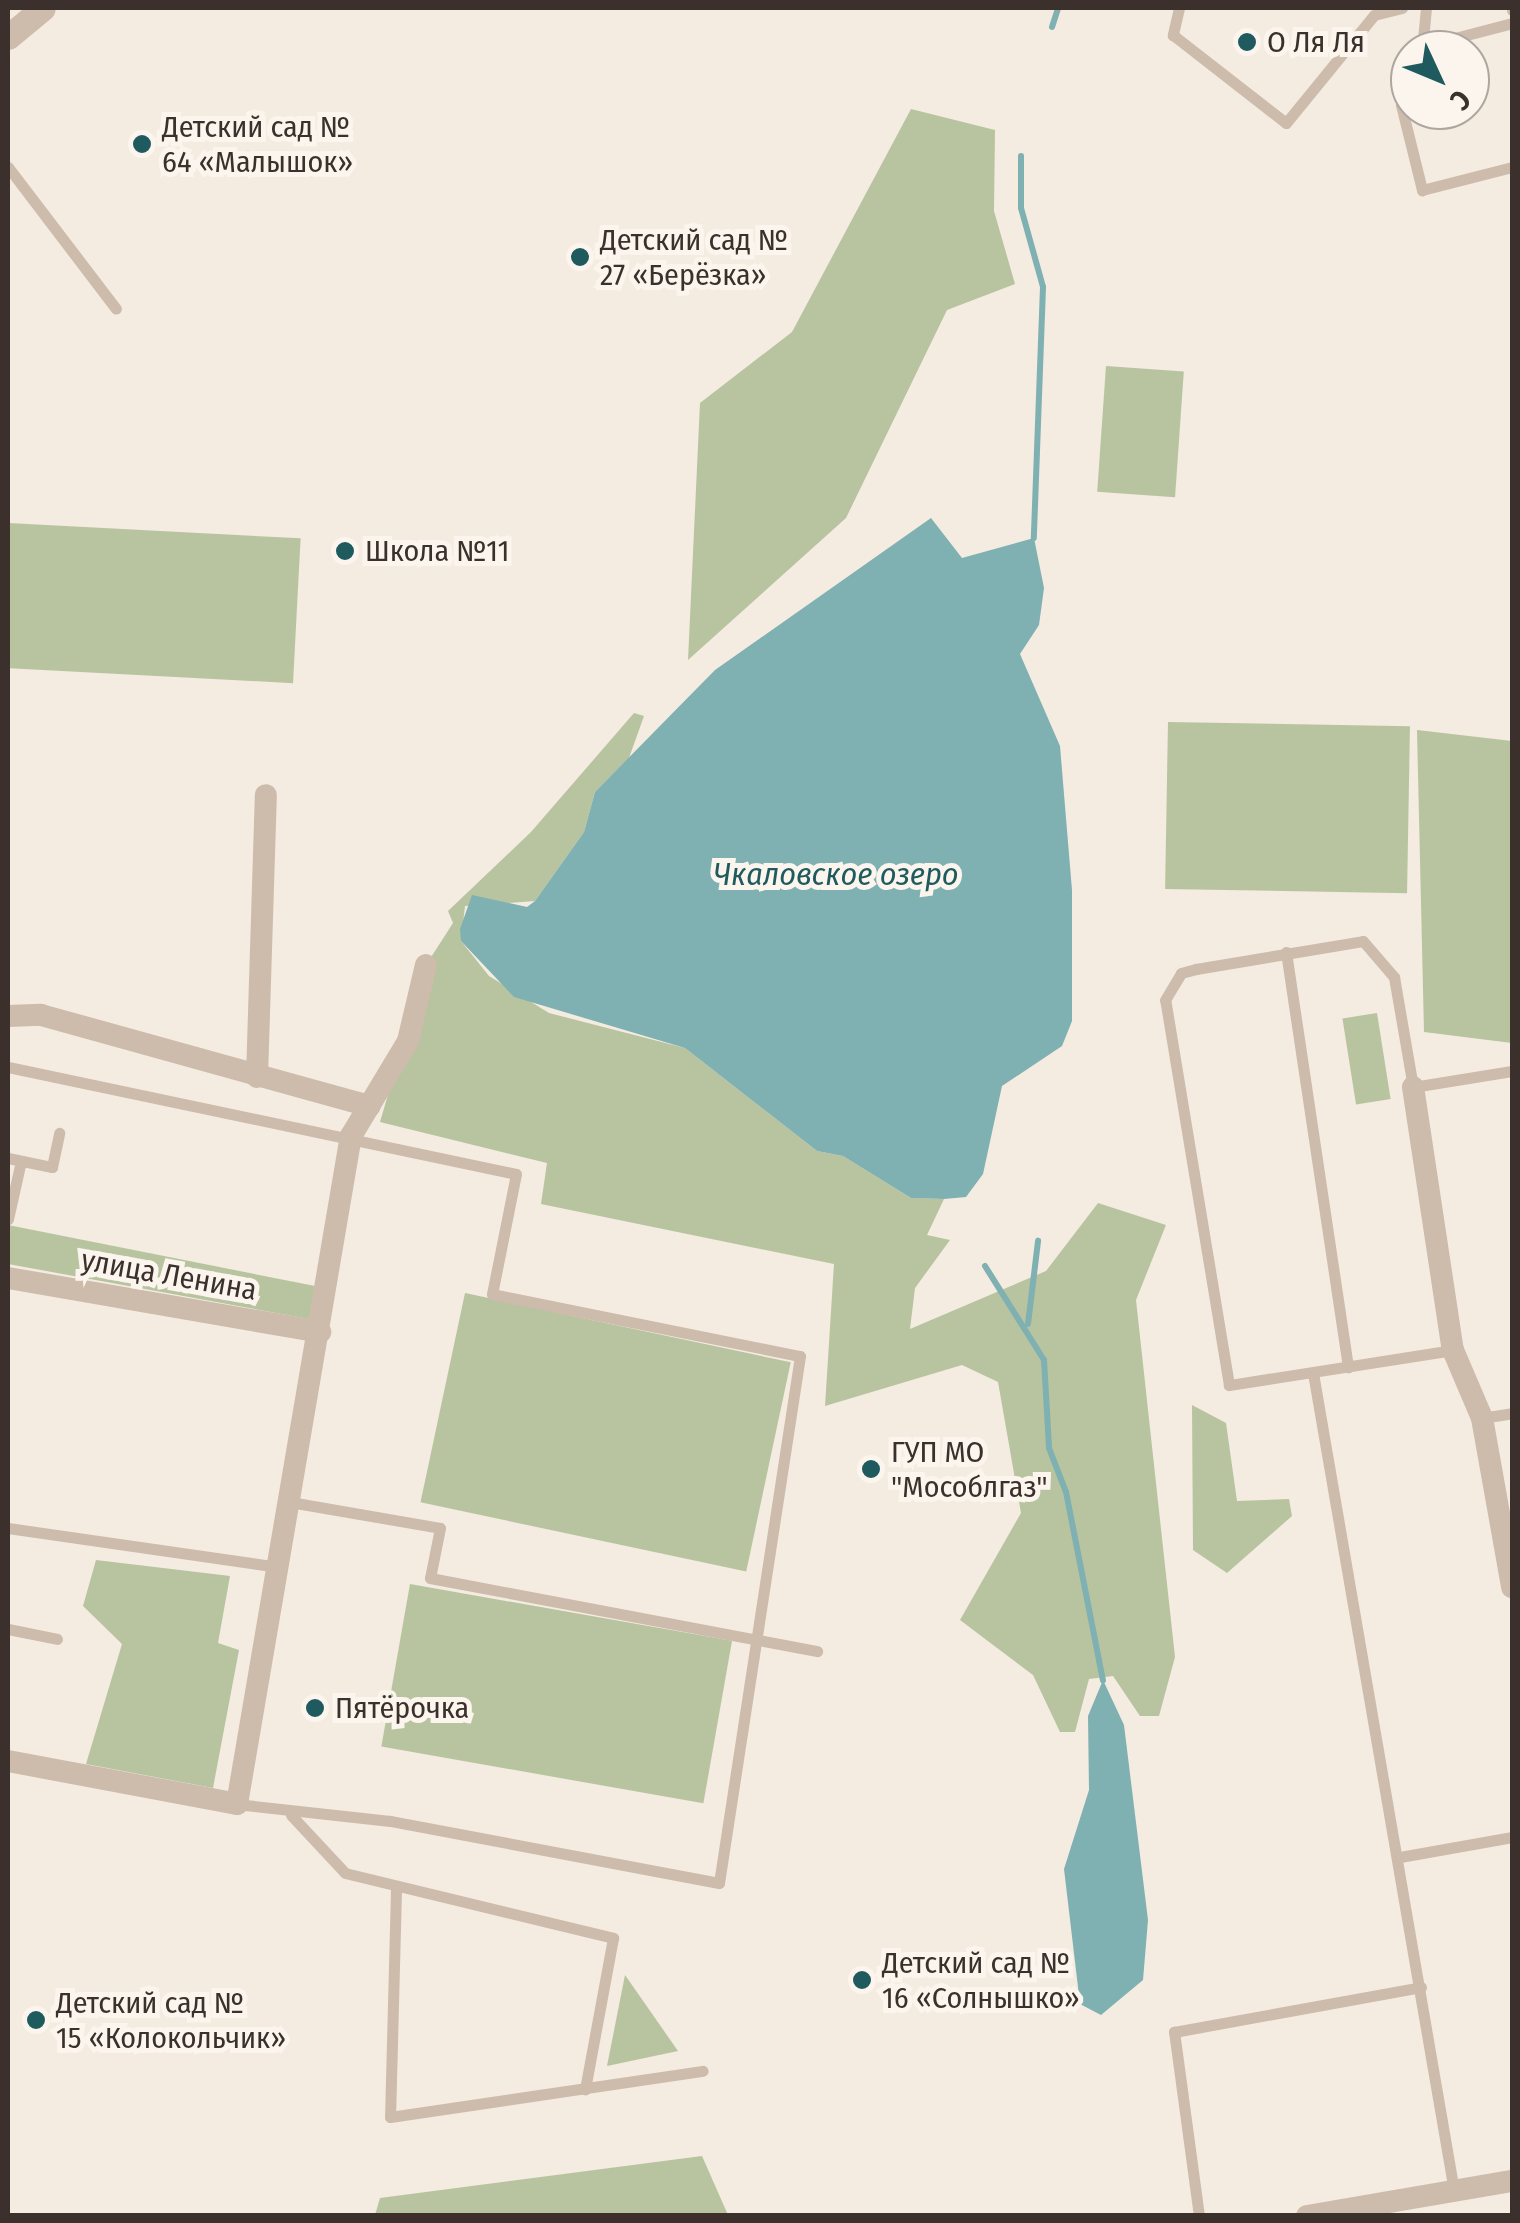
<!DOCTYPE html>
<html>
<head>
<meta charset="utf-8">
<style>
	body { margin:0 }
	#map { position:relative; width:1520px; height:2223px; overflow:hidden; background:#f4ebe1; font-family:"Fira Sans Condensed",sans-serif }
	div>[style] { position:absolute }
	.green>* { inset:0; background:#b8c4a0; transform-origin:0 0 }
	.water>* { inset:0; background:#7fb0b2 }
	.stream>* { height:6px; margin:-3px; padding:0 3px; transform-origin:3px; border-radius:3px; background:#7fb0b2 }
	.service>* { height:11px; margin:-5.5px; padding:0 5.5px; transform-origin:5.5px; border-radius:5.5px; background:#cdbbac }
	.minor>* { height:22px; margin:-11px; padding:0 11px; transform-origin:11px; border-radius:11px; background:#cdbbac }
	.tertiary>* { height:25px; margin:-12.5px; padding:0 12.5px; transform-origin:12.5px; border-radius:12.5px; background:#cdbbac }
	.dots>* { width:28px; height:28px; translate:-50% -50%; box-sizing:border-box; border:5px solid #fbf5ee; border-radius:50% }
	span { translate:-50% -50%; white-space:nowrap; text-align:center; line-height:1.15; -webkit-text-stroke:10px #fbf5ee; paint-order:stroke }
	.poi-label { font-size:30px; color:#3b302b }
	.left { translate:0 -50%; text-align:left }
	.street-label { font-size:30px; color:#3b302b }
	.water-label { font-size:32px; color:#1f5a5e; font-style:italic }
	.frame { position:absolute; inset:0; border:10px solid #3b302b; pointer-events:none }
	.north { position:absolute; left:1390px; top:30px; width:100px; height:100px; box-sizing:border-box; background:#fbf5ee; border:2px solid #aea6a0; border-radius:50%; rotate:134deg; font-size:28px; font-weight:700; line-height:40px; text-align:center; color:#3b302b }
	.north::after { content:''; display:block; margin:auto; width:35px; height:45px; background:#1f5a5e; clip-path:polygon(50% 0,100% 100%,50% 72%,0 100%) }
</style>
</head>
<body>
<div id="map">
	<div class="green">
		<i style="clip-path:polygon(911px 109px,995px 130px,994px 211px,1015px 284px,947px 310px,846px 518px,688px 660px,700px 403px,792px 332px)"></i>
		<i style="left:1106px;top:366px;width:78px;height:126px;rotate:4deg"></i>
		<i style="left:8px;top:523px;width:293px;height:145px;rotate:3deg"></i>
		<i style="clip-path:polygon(634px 713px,644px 716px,629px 758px,595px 792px,584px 832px,535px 901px,465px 906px,461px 941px,489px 976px,549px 1013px,685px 1048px,817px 1151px,843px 1156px,911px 1198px,944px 1199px,927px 1235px,950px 1240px,915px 1288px,910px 1329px,1046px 1271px,1098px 1203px,1166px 1225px,1136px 1300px,1175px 1657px,1159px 1716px,1140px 1716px,1113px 1676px,1089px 1679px,1075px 1732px,1060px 1732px,1033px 1675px,960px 1620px,1021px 1513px,998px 1382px,962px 1365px,825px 1406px,834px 1264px,541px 1204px,547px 1163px,380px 1122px,426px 965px,453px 923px,448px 911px,531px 832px)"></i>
		<i style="left:1168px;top:722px;width:242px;height:167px;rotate:1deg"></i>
		<i style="clip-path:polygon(1417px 730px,1512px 741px,1512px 1043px,1424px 1032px)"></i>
		<i style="left:1377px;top:1013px;width:87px;height:35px;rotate:81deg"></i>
		<i style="clip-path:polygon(8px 1225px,315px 1286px,309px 1319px,8px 1264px)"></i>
		<i style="left:465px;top:1293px;width:333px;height:214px;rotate:12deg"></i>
		<i style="clip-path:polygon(1192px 1405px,1226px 1423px,1237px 1501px,1289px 1499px,1292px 1516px,1227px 1573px,1193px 1550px)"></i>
		<i style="clip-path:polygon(96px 1560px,230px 1576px,218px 1643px,239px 1650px,213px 1788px,86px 1764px,122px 1644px,83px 1606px)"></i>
		<i style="left:410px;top:1584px;width:327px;height:165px;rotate:10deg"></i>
		<i style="clip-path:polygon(625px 1975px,678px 2051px,607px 2066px)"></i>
		<i style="clip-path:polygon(702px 2156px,728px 2215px,375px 2215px,380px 2198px)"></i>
	</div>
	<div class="water">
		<i style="clip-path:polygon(931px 518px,962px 558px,1034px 538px,1044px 588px,1039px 625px,1020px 654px,1060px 746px,1072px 890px,1072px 1021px,1062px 1046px,1002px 1086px,983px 1174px,966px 1197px,944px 1199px,911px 1198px,843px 1156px,817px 1151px,685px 1048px,514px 997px,461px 941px,460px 929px,472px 895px,527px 907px,535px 901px,584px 832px,595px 792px,715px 670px)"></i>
		<i style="clip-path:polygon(1103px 1680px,1124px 1725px,1148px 1920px,1143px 1980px,1101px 2015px,1080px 2004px,1064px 1869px,1089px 1790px,1088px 1716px)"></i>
	</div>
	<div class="stream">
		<i style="left:1052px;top:27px;width:20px;rotate:-72deg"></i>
		<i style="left:1021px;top:156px;width:52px;rotate:90deg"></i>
		<i style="left:1021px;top:208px;width:82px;rotate:74.4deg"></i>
		<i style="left:1043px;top:287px;width:251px;rotate:92.1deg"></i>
		<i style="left:985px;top:1266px;width:111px;rotate:57.9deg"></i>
		<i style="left:1044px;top:1360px;width:88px;rotate:86.7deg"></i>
		<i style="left:1049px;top:1448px;width:47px;rotate:68.9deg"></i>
		<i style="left:1066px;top:1492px;width:192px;rotate:78.9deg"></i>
		<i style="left:1028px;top:1324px;width:84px;rotate:-83.1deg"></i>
	</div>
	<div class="service">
		<i style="left:1179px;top:8px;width:28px;rotate:103deg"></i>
		<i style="left:1173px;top:35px;width:143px;rotate:37.9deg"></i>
		<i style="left:1286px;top:123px;width:139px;rotate:-50.8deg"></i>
		<i style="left:1374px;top:15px;width:29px;rotate:-14deg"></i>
		<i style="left:1512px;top:8px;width:2px;rotate:90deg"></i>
		<i style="left:1424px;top:46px;width:91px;rotate:-14.6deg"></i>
		<i style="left:1422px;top:50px;width:42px;rotate:-84.6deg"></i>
		<i style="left:1410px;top:77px;width:29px;rotate:108deg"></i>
		<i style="left:1401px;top:105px;width:88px;rotate:76.1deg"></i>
		<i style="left:1422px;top:190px;width:93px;rotate:-14.3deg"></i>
		<i style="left:8px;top:167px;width:178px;rotate:52.7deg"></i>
		<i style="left:1286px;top:952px;width:420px;rotate:81.5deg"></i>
		<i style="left:8px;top:1067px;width:519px;rotate:11.89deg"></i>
		<i style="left:516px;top:1174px;width:122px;rotate:101.3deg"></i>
		<i style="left:492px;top:1294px;width:314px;rotate:11.4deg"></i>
		<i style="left:800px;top:1356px;width:533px;rotate:98.74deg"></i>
		<i style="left:719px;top:1883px;width:335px;rotate:-169.3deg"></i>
		<i style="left:390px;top:1821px;width:154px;rotate:-173.7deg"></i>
		<i style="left:8px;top:1158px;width:45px;rotate:11.6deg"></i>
		<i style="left:52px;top:1167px;width:35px;rotate:-78deg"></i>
		<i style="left:8px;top:1219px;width:59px;rotate:-77.4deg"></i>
		<i style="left:1453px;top:1350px;width:227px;rotate:171.1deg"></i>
		<i style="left:1229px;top:1385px;width:390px;rotate:-99.4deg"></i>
		<i style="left:1165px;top:1000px;width:31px;rotate:-59deg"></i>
		<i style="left:1181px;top:973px;width:16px;rotate:-15deg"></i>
		<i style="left:1196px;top:969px;width:169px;rotate:-9.5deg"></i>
		<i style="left:1363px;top:941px;width:48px;rotate:49.3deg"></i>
		<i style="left:1394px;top:977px;width:112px;rotate:80.2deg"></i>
		<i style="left:1413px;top:1087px;width:100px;rotate:-9.2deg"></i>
		<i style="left:1313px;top:1373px;width:830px;rotate:80.22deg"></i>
		<i style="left:1482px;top:1418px;width:30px;rotate:-9deg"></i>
		<i style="left:290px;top:1502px;width:152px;rotate:9.8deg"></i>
		<i style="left:440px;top:1528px;width:51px;rotate:101.3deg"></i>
		<i style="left:430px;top:1578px;width:394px;rotate:10.7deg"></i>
		<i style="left:8px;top:1528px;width:273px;rotate:8.2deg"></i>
		<i style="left:8px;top:1629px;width:50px;rotate:11.5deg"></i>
		<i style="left:291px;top:1815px;width:79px;rotate:47deg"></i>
		<i style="left:345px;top:1873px;width:276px;rotate:13.6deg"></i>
		<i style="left:613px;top:1938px;width:154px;rotate:100.5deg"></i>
		<i style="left:1400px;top:1857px;width:114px;rotate:-10.1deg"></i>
		<i style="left:396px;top:1890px;width:227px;rotate:91.5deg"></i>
		<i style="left:390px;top:2117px;width:316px;rotate:-8.4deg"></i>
		<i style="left:1199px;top:2216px;width:186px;rotate:-97.7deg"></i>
		<i style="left:1174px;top:2032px;width:251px;rotate:-10.3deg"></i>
	</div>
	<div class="minor">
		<i style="left:8px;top:1016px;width:33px;rotate:-2deg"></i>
		<i style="left:41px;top:1015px;width:341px;rotate:15.5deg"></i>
		<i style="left:257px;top:1077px;width:282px;rotate:-88.2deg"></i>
		<i style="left:1413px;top:1087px;width:266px;rotate:81.4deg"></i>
		<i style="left:1453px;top:1350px;width:74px;rotate:66.9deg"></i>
		<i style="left:1482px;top:1418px;width:172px;rotate:79.9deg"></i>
		<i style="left:8px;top:1278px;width:317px;rotate:9.8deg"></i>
		<i style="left:8px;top:1761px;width:233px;rotate:10.6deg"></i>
		<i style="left:237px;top:1804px;width:678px;rotate:-80.32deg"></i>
		<i style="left:351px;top:1136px;width:111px;rotate:-59deg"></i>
		<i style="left:408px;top:1041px;width:78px;rotate:-76.7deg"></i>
		<i style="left:1307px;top:2216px;width:208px;rotate:-9.7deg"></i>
	</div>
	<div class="tertiary">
		<i style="left:8px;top:37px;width:45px;rotate:-39.6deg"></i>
	</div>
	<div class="dots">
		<i style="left:1247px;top:42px;background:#1f5a5e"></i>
		<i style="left:142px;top:144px;background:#1f5a5e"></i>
		<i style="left:580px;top:257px;background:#1f5a5e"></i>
		<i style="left:345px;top:551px;background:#1f5a5e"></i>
		<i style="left:871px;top:1469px;background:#1f5a5e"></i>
		<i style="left:315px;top:1708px;background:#1f5a5e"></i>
		<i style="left:862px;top:1980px;background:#1f5a5e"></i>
		<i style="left:36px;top:2020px;background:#1f5a5e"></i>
	</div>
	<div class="poi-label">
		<span class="left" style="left:1267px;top:42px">О Ля Ля</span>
		<span class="left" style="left:162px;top:144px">Детский сад №<br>64 «Малышок»</span>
		<span class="left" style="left:600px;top:257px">Детский сад №<br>27 «Берёзка»</span>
		<span class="left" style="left:365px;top:551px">Школа №11</span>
		<span class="left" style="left:891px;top:1469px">ГУП МО<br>"Мособлгаз"</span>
		<span class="left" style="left:335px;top:1708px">Пятёрочка</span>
		<span class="left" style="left:882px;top:1980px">Детский сад №<br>16 «Солнышко»</span>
		<span class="left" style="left:56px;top:2020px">Детский сад №<br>15 «Колокольчик»</span>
	</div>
	<div class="street-label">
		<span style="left:169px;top:1275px;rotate:10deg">улица Ленина</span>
	</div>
	<div class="water-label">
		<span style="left:836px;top:874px">Чкаловское озеро</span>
	</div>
	<div class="frame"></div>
	<div class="north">С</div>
</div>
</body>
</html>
